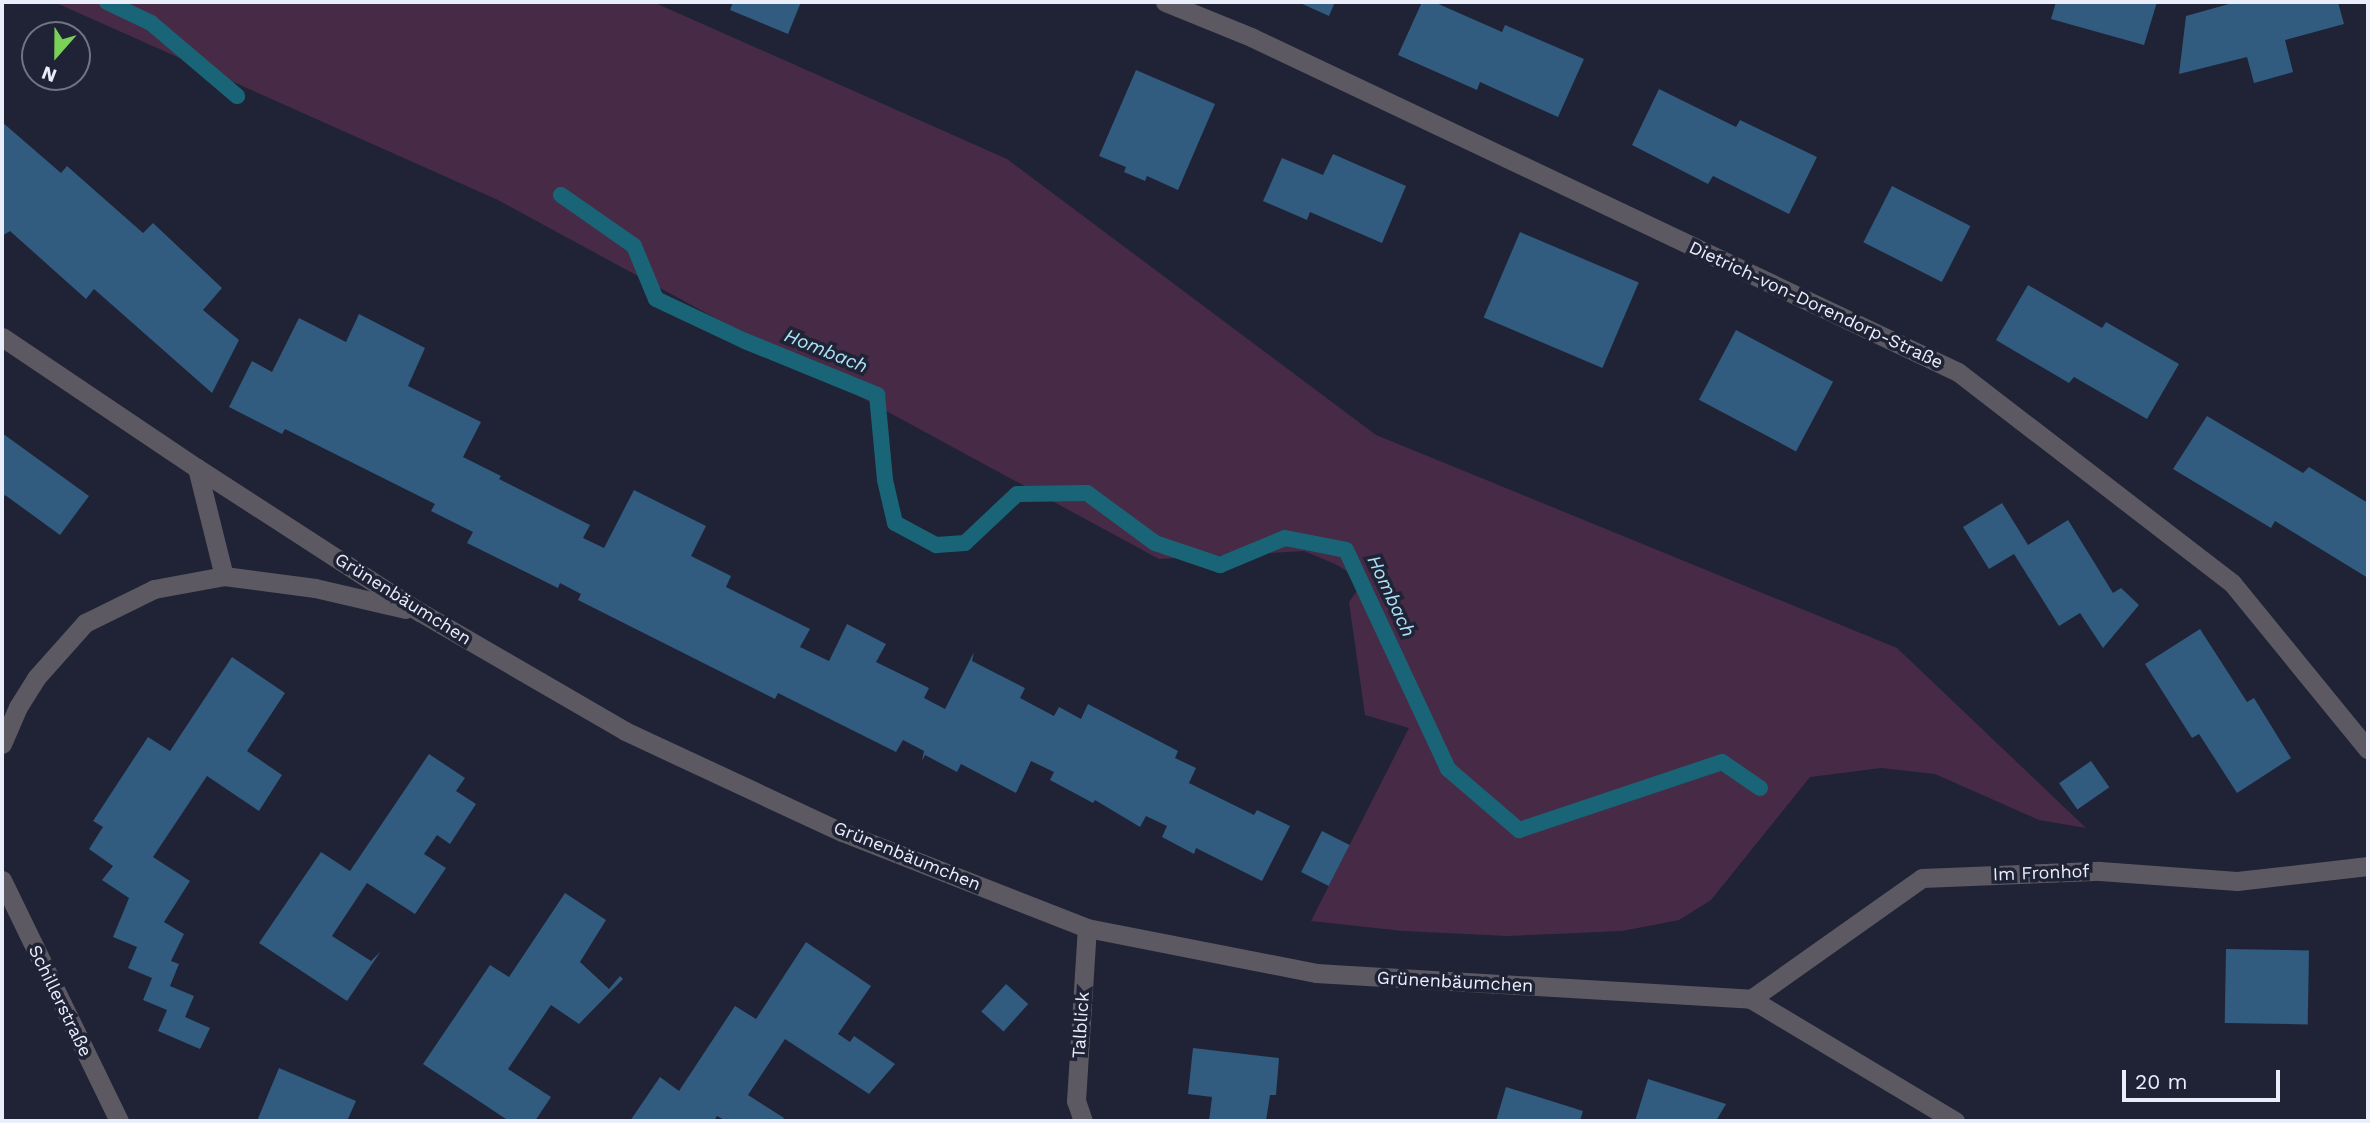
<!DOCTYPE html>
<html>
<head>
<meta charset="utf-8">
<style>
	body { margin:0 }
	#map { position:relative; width:2370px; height:1123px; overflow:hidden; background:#1f2335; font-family:"Work Sans",sans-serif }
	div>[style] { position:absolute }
	.green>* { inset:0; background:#472b46 }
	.stream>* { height:16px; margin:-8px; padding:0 8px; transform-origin:8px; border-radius:8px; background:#1a6478 }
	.building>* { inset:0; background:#315b7f; transform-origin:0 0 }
	.minor>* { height:19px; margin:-9.5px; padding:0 9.5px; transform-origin:9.5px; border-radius:9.5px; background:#5c5962 }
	span { translate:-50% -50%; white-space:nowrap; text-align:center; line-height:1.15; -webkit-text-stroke:7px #1f2335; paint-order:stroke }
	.street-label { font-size:18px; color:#eaeefa }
	.water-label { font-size:19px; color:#abe4f6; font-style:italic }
	.frame { position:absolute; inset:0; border:4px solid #eaeefa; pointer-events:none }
	.north { position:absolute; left:21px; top:21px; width:70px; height:70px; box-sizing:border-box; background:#1f2335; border:2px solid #707484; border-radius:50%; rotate:201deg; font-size:19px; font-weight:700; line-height:28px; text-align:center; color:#eaeefa }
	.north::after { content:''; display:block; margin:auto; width:24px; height:32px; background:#79d157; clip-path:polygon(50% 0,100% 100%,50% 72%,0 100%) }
	.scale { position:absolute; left:2122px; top:1070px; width:158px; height:32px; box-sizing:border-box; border:4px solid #eaeefa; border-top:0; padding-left:9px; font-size:21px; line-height:24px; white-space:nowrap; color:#eaeefa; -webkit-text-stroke:5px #1f2335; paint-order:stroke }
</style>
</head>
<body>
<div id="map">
	<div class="green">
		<i style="clip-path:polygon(54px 2px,653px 2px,1007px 159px,1376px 435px,1897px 648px,2086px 828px,2039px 820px,1935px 774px,1881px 768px,1810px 777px,1711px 900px,1679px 920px,1622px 931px,1507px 936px,1403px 931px,1311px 921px,1409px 728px,1365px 715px,1349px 602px,1364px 581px,1335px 564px,1304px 551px,1159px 559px,498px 200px)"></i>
	</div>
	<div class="stream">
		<i style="left:107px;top:2px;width:49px;rotate:25.5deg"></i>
		<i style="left:151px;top:23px;width:113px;rotate:40.3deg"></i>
		<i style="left:561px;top:195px;width:89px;rotate:34.9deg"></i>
		<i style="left:634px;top:246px;width:57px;rotate:67.5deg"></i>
		<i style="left:656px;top:299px;width:98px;rotate:25.3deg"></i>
		<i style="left:745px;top:341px;width:143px;rotate:22.2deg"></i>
		<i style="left:877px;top:395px;width:85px;rotate:84.6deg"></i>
		<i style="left:885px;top:480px;width:44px;rotate:76.9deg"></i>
		<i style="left:895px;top:523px;width:47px;rotate:28.2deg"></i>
		<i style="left:936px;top:545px;width:29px;rotate:-4deg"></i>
		<i style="left:965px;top:543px;width:71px;rotate:-43.3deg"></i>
		<i style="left:1017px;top:494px;width:70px;rotate:-0.8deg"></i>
		<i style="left:1087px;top:493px;width:84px;rotate:36.3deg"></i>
		<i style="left:1155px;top:543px;width:69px;rotate:18.7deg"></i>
		<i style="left:1220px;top:565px;width:70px;rotate:-22.6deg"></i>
		<i style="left:1285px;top:538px;width:62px;rotate:11.1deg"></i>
		<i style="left:1346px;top:550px;width:242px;rotate:65deg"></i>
		<i style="left:1448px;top:769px;width:94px;rotate:40.7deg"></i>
		<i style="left:1519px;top:830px;width:214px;rotate:-18.5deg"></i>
		<i style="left:1722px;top:762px;width:46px;rotate:34.4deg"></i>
	</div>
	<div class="building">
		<i style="clip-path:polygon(733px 2px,801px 2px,788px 34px,730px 10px)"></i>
		<i style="clip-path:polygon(1298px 2px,1335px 2px,1329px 16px)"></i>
		<i style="clip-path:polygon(1422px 2px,1434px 2px,1502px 32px,1505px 25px,1584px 59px,1558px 117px,1480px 82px,1477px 90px,1398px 55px)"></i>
		<i style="clip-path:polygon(2056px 2px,2157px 2px,2144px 45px,2051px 19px)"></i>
		<i style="clip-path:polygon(2236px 2px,2338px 2px,2344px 24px,2285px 40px,2293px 72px,2254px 83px,2247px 57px,2179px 74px,2186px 16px)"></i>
		<i style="clip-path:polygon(1136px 70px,1215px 104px,1178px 190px,1147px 176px,1145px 181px,1124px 172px,1126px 167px,1099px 156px)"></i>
		<i style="clip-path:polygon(1659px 89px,1736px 127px,1740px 120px,1817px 157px,1789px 214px,1713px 176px,1708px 184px,1632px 145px)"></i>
		<i style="clip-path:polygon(2px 122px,61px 173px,67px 166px,143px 233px,153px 223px,222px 288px,203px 310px,239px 340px,212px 393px,94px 289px,86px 299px,10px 231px,2px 236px)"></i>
		<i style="clip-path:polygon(1333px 154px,1406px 186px,1382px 243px,1310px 212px,1307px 220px,1263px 201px,1282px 158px,1323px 175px)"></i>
		<i style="left:1892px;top:186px;width:88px;height:63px;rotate:27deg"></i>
		<i style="left:1520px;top:232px;width:129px;height:93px;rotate:23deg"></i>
		<i style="clip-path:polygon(2028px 285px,2102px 328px,2106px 322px,2179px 364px,2147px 419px,2074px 377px,2069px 383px,1996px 340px)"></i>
		<i style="clip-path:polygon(359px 314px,425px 348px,408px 386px,481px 422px,463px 457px,501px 476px,499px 479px,590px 525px,583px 538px,604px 548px,634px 490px,706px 526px,691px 556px,731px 576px,726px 587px,810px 629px,800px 647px,829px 661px,847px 624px,886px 644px,876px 662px,929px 688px,924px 698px,945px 709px,974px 652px,972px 661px,1025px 688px,1020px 698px,1054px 716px,1059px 707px,1081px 719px,1088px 704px,1178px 751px,1175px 758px,1196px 768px,1189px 783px,1254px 815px,1257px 810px,1290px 826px,1262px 881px,1196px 848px,1194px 854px,1162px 837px,1167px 826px,1146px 816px,1140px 827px,1095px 800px,1093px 803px,1050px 780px,1054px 772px,1031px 761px,1016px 793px,961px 764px,957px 772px,925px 755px,922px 761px,924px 751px,903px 740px,896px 752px,778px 693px,775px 699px,578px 600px,581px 594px,560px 583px,558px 588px,467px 543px,473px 532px,431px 511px,435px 504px,285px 429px,282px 434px,229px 407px,252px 361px,272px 372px,299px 318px,346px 342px)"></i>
		<i style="left:1736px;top:330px;width:110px;height:79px;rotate:28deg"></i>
		<i style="clip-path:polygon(2207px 416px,2303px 473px,2309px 467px,2368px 503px,2368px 578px,2275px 521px,2271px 528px,2173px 469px)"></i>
		<i style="clip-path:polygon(2px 433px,89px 496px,60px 535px,5px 495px,2px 500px)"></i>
		<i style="clip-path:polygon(2002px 503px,2028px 545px,2068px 520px,2113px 593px,2121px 588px,2139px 605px,2103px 648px,2080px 613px,2059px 626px,2014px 554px,1989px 569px,1963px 527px)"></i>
		<i style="clip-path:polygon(2200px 629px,2247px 702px,2254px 698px,2291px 758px,2237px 793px,2199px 734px,2192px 738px,2145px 664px)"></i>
		<i style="clip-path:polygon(232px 657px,285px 693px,247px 751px,282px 775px,259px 811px,207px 776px,153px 857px,190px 881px,164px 922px,184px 934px,171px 961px,179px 964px,170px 986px,194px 996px,185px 1017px,210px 1028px,200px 1049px,158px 1031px,167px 1010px,143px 1000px,152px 978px,128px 968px,137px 947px,113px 937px,129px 898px,102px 880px,113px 866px,89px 849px,103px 827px,93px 821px,148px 737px,170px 751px)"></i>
		<i style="clip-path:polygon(429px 754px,465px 778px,456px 791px,476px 804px,450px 844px,437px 835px,424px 854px,446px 868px,415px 914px,367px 883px,332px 936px,371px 961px,381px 951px,347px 1001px,259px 943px,321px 852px,350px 871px)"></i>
		<i style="left:2091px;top:761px;width:32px;height:39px;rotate:55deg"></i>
		<i style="left:1322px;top:831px;width:31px;height:46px;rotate:27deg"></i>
		<i style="clip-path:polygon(565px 893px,606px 920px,580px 962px,609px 989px,620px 976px,623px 979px,579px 1024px,551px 1005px,508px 1069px,551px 1097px,535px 1121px,509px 1121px,423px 1064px,490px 965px,509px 977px)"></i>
		<i style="clip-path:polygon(806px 942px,871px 986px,838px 1034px,850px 1042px,854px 1036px,895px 1064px,869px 1094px,785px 1039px,748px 1095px,784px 1118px,782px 1121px,726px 1121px,717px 1116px,714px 1121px,630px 1121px,660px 1077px,679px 1091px,735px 1006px,756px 1019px)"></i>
		<i style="left:2226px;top:949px;width:83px;height:74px;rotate:1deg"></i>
		<i style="left:1006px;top:984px;width:30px;height:37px;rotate:42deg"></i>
		<i style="clip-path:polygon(1193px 1048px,1279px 1058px,1276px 1095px,1270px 1095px,1266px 1121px,1209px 1121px,1212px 1097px,1188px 1094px)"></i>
		<i style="clip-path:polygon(279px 1068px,356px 1101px,347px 1121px,257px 1121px)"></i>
		<i style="clip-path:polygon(1648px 1079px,1726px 1104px,1716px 1121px,1635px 1121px)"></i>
		<i style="clip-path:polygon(1506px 1087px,1583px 1111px,1580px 1121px,1496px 1121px)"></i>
	</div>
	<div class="minor">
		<i style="left:1165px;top:2px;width:93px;rotate:22.1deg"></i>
		<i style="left:1251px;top:37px;width:782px;rotate:25.35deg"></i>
		<i style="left:1958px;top:372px;width:346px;rotate:37.6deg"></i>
		<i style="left:2232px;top:583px;width:215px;rotate:50.8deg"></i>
		<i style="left:2px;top:337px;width:235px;rotate:33.9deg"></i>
		<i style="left:197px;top:468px;width:265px;rotate:32.9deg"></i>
		<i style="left:420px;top:612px;width:237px;rotate:30.1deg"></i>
		<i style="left:625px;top:731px;width:239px;rotate:25deg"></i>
		<i style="left:842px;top:832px;width:263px;rotate:21.4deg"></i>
		<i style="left:1087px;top:928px;width:233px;rotate:11.1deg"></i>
		<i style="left:1316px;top:973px;width:436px;rotate:3.4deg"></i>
		<i style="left:1751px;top:999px;width:238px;rotate:30.9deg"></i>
		<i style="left:197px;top:468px;width:111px;rotate:76deg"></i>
		<i style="left:2px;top:744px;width:40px;rotate:-66.6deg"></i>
		<i style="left:18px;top:707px;width:34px;rotate:-58deg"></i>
		<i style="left:36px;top:678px;width:74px;rotate:-48.3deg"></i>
		<i style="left:85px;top:623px;width:77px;rotate:-26.2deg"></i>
		<i style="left:154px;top:589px;width:71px;rotate:-10.5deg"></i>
		<i style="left:224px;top:576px;width:92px;rotate:7.5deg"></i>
		<i style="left:315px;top:588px;width:93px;rotate:13deg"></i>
		<i style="left:2px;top:880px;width:268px;rotate:64.1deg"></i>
		<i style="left:1751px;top:999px;width:209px;rotate:-35.3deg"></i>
		<i style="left:1922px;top:878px;width:178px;rotate:-2.3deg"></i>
		<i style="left:2100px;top:871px;width:137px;rotate:4.2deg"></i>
		<i style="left:2237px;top:881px;width:132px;rotate:-6.5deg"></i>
		<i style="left:1083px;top:1121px;width:21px;rotate:-109deg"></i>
		<i style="left:1076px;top:1101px;width:173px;rotate:-86.4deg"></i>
	</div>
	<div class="street-label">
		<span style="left:1816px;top:305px;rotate:25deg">Dietrich-von-Dorendorp-Straße</span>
		<span style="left:403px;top:599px;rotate:32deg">Grünenbäumchen</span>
		<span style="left:907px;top:856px;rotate:22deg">Grünenbäumchen</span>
		<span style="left:2041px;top:873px;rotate:-2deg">Im Fronhof</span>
		<span style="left:1455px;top:982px;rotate:3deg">Grünenbäumchen</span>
		<span style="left:60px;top:1001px;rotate:64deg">Schillerstraße</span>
		<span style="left:1081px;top:1025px;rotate:-86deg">Talblick</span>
	</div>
	<div class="water-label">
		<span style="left:826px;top:351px;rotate:22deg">Hombach</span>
		<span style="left:1391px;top:596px;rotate:65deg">Hombach</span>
	</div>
	<div class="frame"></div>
	<div class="north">N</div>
	<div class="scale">20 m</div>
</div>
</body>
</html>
